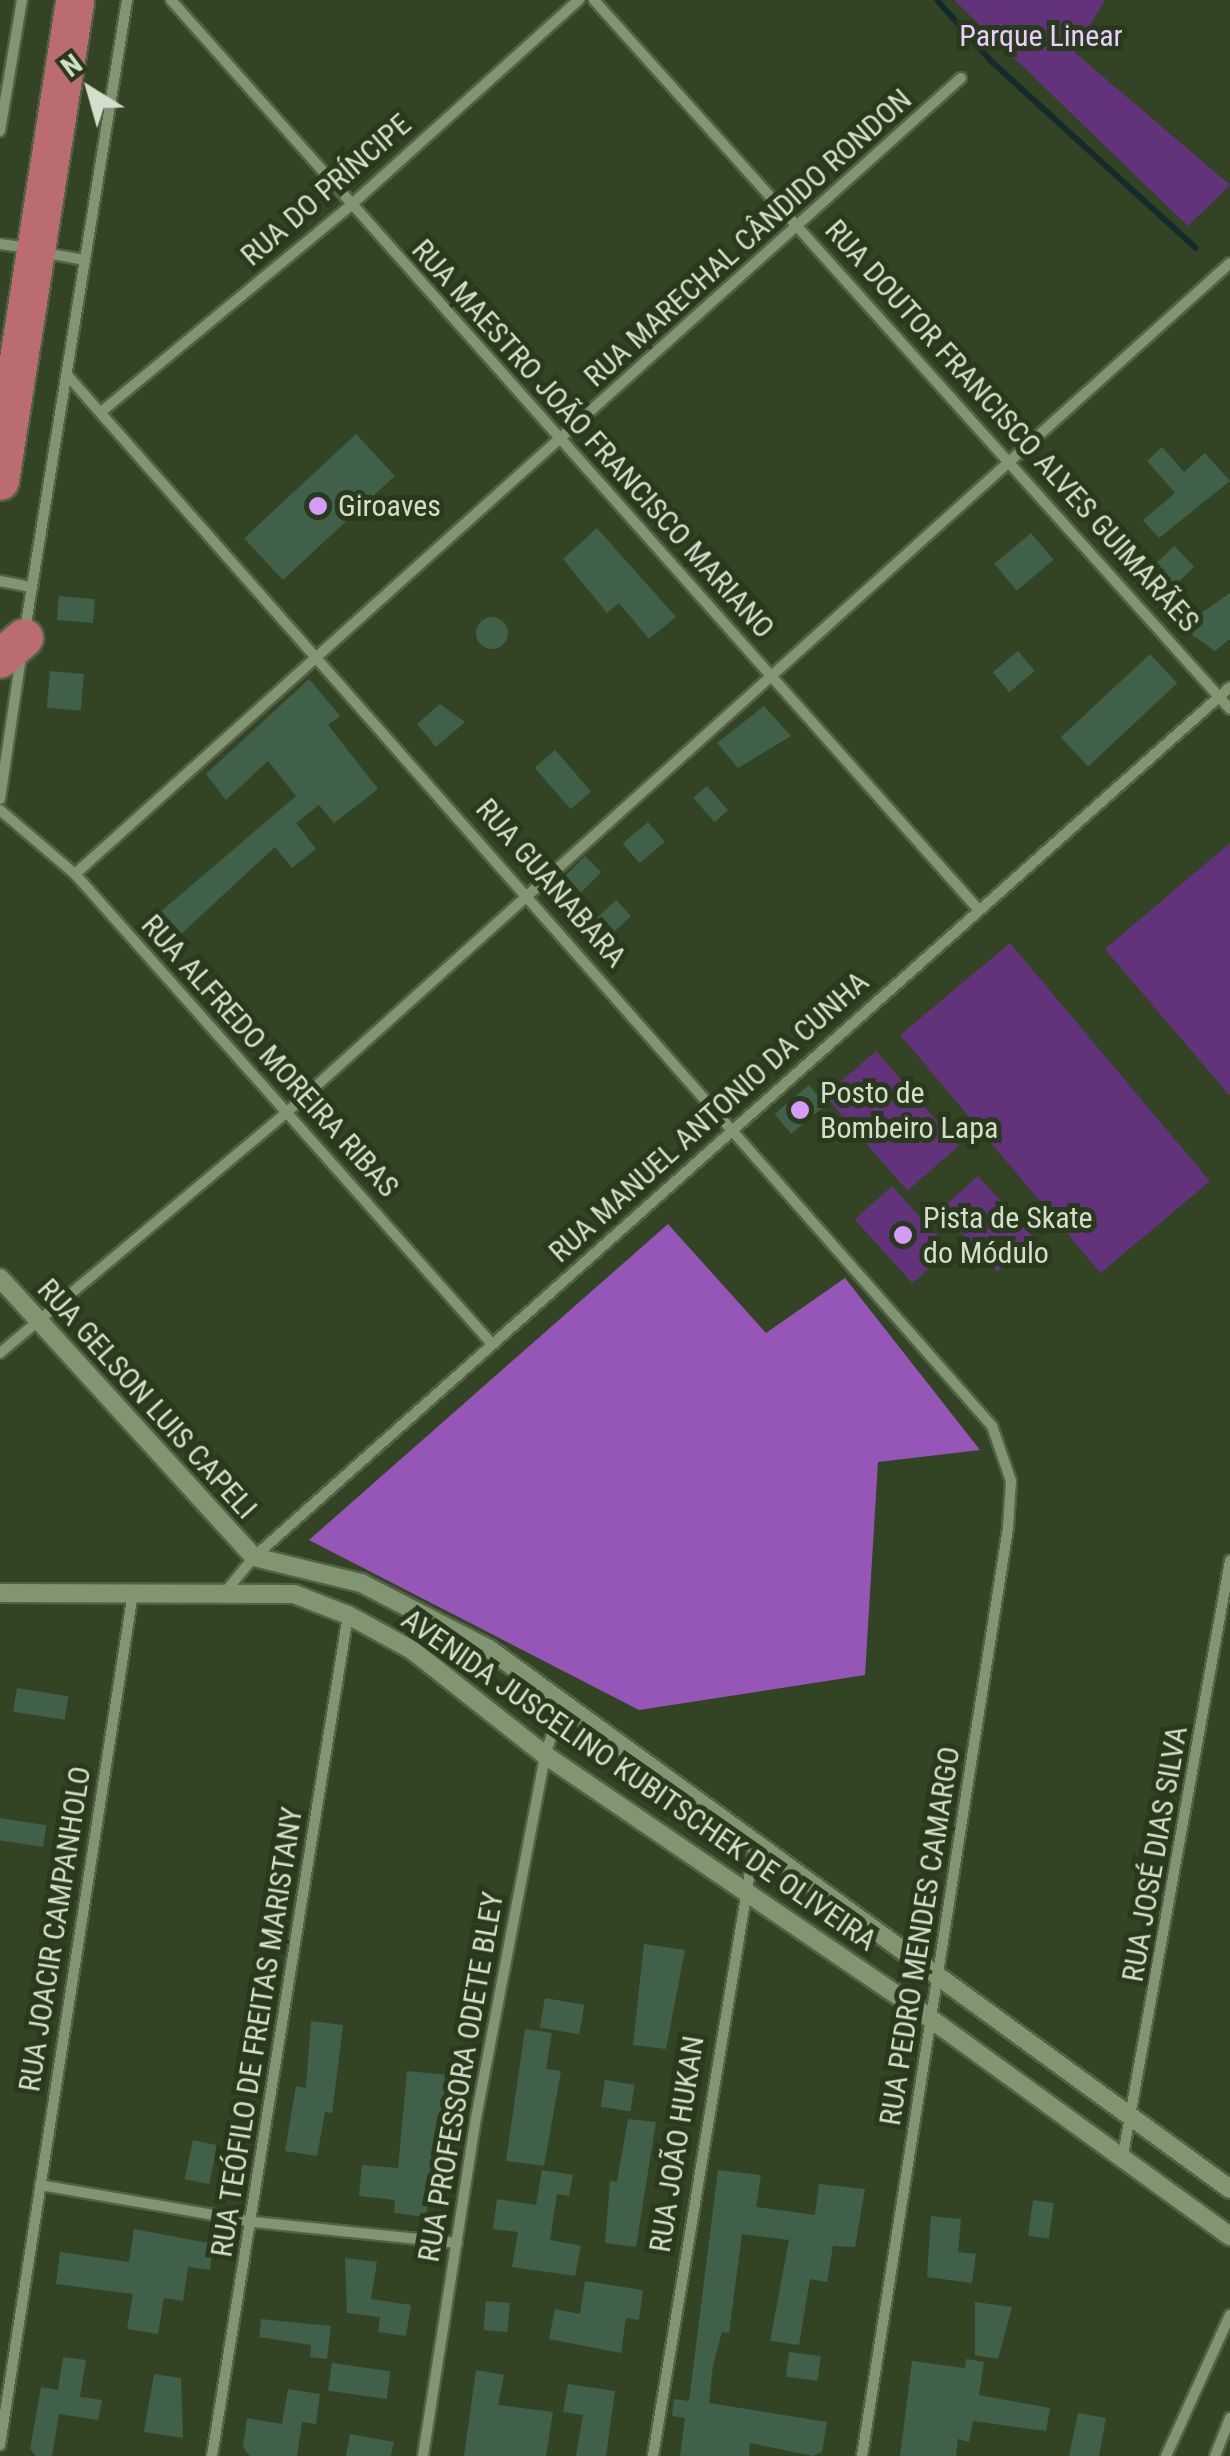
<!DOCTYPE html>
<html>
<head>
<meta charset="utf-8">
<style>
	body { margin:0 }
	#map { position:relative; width:1230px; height:2456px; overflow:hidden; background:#334425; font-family:"Roboto Condensed",sans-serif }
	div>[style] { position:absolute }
	.green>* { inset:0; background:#62337b; transform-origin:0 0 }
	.forest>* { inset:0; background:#9556b7 }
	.stream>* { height:6px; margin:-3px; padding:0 3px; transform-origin:3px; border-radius:3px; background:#132c2b }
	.building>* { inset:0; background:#406049; transform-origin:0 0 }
	.round { border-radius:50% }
	.roads { filter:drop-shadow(2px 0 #526046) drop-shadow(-2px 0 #526046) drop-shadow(0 2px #526046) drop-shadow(0 -2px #526046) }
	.minor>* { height:10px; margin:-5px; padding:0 5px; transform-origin:5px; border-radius:5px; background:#819573 }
	.tertiary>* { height:18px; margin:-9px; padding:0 9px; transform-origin:9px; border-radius:9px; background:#819573 }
	.trunk>* { height:38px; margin:-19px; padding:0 19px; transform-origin:19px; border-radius:19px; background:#ba6c72 }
	.dots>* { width:28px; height:28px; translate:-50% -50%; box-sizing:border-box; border:5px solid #29391b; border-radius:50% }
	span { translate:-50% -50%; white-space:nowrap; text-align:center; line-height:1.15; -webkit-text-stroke:10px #29391b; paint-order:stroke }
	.park-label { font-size:30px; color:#eaccfe }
	.street-label { font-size:30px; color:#d3decc }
	.poi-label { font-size:30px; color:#d3decc }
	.left { translate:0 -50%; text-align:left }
	.north { position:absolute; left:40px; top:40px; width:100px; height:100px; -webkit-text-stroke:8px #29391b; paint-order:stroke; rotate:323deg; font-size:28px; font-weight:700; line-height:40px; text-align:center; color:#d3decc }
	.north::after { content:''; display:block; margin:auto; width:35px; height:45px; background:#d3decc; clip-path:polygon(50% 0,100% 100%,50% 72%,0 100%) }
</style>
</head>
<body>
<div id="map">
	<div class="green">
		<i style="clip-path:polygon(954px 0,1105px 0,1074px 52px,1230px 185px,1188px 226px)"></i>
		<i style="clip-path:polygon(1230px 843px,1230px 1096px,1105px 949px)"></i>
		<i style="left:1010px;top:943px;width:311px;height:143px;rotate:50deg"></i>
		<i style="left:876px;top:1051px;width:126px;height:68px;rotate:49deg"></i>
		<i style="left:978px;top:1176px;width:84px;height:50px;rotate:48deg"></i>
		<i style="left:892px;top:1186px;width:86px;height:50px;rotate:48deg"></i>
	</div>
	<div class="forest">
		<i style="clip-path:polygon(668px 1224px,766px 1333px,845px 1278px,980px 1450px,878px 1462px,865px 1675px,639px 1710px,309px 1540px)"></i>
	</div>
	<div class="stream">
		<i style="left:937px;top:0;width:81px;rotate:48.5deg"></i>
		<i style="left:991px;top:61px;width:277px;rotate:42.4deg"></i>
	</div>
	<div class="building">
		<i style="left:356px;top:434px;width:57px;height:153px;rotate:47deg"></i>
		<i style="clip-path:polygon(1162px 447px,1184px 472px,1205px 453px,1230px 481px,1159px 538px,1143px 520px,1175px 493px,1147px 461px)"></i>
		<i style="clip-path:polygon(597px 528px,676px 617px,649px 639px,619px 603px,607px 613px,563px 559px)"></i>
		<i style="left:1031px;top:533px;width:35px;height:48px;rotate:50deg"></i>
		<i style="left:1174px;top:546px;width:29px;height:38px;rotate:46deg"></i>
		<i style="clip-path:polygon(1230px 593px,1230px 639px,1215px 651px,1181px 627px)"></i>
		<i style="left:59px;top:596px;width:36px;height:24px;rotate:5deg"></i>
		<i class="round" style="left:476px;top:617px;width:32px;height:32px"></i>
		<i style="left:1018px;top:651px;width:26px;height:33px;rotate:50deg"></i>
		<i style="left:1150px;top:654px;width:40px;height:122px;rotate:47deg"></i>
		<i style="left:50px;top:671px;width:34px;height:37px;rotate:5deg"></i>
		<i style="clip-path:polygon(309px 679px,340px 716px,328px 725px,378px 789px,334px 823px,319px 805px,296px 823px,316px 849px,292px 868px,275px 847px,179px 936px,159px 913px,296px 796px,268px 761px,226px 800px,206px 774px)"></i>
		<i style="clip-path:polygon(440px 704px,465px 722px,436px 747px,417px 724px)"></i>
		<i style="clip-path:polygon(764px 706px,791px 736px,738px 768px,717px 743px)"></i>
		<i style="left:555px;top:750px;width:55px;height:27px;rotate:49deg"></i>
		<i style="left:707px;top:786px;width:32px;height:18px;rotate:49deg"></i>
		<i style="left:648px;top:822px;width:26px;height:33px;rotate:50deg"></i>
		<i style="left:585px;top:856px;width:23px;height:47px;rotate:45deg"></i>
		<i style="left:616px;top:900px;width:22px;height:30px;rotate:47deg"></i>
		<i style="left:809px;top:1085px;width:26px;height:45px;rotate:50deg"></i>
		<i style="left:17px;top:1688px;width:52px;height:24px;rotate:9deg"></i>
		<i style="left:0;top:1818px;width:47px;height:22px;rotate:9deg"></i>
		<i style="clip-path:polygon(644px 1944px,685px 1950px,666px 2049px,633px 2045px)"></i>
		<i style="left:545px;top:1998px;width:40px;height:30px;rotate:10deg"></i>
		<i style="clip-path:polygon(311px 2021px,343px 2025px,332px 2113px,325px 2112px,317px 2156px,285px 2151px,296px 2086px,306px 2088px)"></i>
		<i style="clip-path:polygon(525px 2029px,552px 2033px,546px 2069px,561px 2071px,544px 2166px,506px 2161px)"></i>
		<i style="clip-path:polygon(407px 2071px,448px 2075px,426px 2217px,394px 2213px,395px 2200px,359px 2196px,362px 2165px,398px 2168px)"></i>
		<i style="left:605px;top:2080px;width:30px;height:27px;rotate:9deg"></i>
		<i style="clip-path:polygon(628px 2119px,656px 2122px,636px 2247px,605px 2243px,610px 2181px,617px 2182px)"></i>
		<i style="left:193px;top:2140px;width:25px;height:40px;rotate:12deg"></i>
		<i style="clip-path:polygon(542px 2170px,573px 2175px,569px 2196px,557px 2194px,550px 2240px,581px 2246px,575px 2276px,512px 2267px,518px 2232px,493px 2229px,497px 2199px,536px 2205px)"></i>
		<i style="clip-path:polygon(718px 2170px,761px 2175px,756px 2207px,815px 2215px,819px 2184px,865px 2189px,855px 2247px,833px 2246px,827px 2282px,810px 2279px,799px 2345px,770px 2341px,789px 2240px,742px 2234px,729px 2333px,722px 2332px,713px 2365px,709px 2403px,827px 2422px,822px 2452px,813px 2456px,750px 2443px,749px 2456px,680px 2456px,685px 2418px,672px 2416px,674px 2399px,689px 2401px)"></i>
		<i style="left:1033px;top:2200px;width:21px;height:36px;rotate:8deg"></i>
		<i style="clip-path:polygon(931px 2216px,961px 2219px,958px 2252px,976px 2254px,972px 2283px,927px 2277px)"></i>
		<i style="clip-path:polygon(134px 2229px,213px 2244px,210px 2270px,188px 2267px,183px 2301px,164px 2298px,158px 2334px,127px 2329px,133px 2294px,56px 2284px,60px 2252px,129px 2262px)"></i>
		<i style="clip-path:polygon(345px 2258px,377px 2262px,371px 2299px,411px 2305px,406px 2336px,378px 2332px,380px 2317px,347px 2313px)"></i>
		<i style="clip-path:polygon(585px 2281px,643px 2290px,639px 2320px,626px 2318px,621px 2353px,549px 2339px,555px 2309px,580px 2314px)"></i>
		<i style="left:486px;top:2301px;width:24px;height:29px;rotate:5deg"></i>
		<i style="clip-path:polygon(975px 2302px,1012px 2307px,998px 2359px,975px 2355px)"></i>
		<i style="clip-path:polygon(261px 2319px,331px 2326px,327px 2359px,310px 2357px,311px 2345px,259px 2337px)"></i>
		<i style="left:789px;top:2352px;width:32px;height:25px;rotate:7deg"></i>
		<i style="clip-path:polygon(63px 2357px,86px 2360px,80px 2397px,102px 2400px,98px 2420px,59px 2414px,52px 2456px,36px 2456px,30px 2449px,41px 2387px,58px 2390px)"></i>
		<i style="clip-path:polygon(966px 2359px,984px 2362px,979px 2395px,1050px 2408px,1046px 2431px,973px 2421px,969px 2442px,958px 2439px,956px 2456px,900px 2456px,912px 2361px,965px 2368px)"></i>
		<i style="left:332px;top:2363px;width:59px;height:28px;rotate:8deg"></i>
		<i style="clip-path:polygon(476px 2370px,504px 2375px,498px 2405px,553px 2412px,546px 2456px,464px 2456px)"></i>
		<i style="clip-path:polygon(154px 2374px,181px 2378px,183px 2438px,144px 2432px)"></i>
		<i style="clip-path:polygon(568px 2384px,615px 2391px,606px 2456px,576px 2456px,583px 2415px,563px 2412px)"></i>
		<i style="clip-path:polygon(288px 2389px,320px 2394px,316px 2424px,302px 2422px,297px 2456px,250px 2456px,243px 2447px,247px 2418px,282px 2424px)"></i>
		<i style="clip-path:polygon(1078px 2413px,1106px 2418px,1099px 2456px,1069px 2456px)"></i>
		<i style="clip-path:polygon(350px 2434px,394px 2442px,391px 2456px,346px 2456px)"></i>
	</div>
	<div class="roads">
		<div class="minor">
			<i style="left:171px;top:0;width:1217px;rotate:48.4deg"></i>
			<i style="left:594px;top:0;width:952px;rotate:48.11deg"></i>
			<i style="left:0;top:131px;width:133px;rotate:-80.5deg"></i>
			<i style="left:0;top:244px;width:29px;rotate:8deg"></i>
			<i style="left:45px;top:253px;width:39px;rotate:10deg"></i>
			<i style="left:68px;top:376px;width:1399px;rotate:48.65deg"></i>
			<i style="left:992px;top:1426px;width:58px;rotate:70.9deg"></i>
			<i style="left:1011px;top:1481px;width:47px;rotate:93.7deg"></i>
			<i style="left:1008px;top:1528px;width:939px;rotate:98.94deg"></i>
			<i style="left:101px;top:412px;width:325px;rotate:-39.6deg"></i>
			<i style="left:351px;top:205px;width:307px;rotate:-42deg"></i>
			<i style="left:0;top:581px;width:33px;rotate:11deg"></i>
			<i style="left:25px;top:630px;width:638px;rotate:-80.8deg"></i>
			<i style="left:0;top:799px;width:144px;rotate:-81.6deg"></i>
			<i style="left:0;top:810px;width:99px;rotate:40.5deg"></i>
			<i style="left:75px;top:874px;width:628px;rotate:48.42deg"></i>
			<i style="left:75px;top:874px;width:1191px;rotate:-41.94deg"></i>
			<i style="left:0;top:1353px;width:373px;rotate:-40deg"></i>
			<i style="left:286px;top:1113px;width:1270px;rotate:-42deg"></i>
			<i style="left:226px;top:1591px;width:44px;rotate:-50.5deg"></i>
			<i style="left:254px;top:1557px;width:1307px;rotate:-41.71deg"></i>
			<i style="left:1123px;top:2155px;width:604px;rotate:-79.79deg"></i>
			<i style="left:40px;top:2185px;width:217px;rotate:9.8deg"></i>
			<i style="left:254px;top:2222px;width:204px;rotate:5.9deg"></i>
			<i style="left:0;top:2445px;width:856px;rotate:-81.13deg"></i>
			<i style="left:212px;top:2456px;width:852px;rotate:-80.81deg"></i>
			<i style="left:423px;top:2456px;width:342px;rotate:-81.1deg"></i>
			<i style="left:476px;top:2118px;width:369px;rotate:-79.2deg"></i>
			<i style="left:545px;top:1755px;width:49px;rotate:-70.8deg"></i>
			<i style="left:653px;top:2456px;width:622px;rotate:-80.57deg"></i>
			<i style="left:1166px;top:2456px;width:155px;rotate:-65.6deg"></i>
			<i style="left:1215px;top:2456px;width:41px;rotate:-68.5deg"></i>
		</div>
		<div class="tertiary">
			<i style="left:0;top:1278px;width:377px;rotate:47.7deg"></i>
			<i style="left:254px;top:1557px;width:110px;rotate:13.7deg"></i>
			<i style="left:361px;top:1583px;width:144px;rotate:27.3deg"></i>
			<i style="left:489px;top:1649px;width:917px;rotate:36.08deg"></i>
			<i style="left:0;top:1593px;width:294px;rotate:0.2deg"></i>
			<i style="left:294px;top:1594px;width:58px;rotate:21.3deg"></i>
			<i style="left:348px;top:1615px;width:73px;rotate:28.7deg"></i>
			<i style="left:412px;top:1650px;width:169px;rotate:38.3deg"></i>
			<i style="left:545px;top:1755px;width:440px;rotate:34.3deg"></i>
			<i style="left:909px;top:2003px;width:397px;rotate:36deg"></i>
		</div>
		<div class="trunk">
			<i style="left:0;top:481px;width:487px;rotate:-81.1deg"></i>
			<i style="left:0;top:659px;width:32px;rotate:-41deg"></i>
		</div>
	</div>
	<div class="dots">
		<i style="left:318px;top:506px;background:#d69bf9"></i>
		<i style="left:800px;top:1110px;background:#d69bf9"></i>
		<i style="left:903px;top:1235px;background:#d69bf9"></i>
	</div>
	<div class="park-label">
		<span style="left:1041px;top:36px">Parque Linear</span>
	</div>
	<div class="street-label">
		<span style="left:326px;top:190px;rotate:-41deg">RUA DO PRÍNCIPE</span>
		<span style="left:748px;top:238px;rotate:-42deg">RUA MARECHAL CÂNDIDO RONDON</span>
		<span style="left:1012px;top:426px;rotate:48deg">RUA DOUTOR FRANCISCO ALVES GUIMARÃES</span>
		<span style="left:593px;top:439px;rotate:48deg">RUA MAESTRO JOÃO FRANCISCO MARIANO</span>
		<span style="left:551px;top:883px;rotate:49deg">RUA GUANABARA</span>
		<span style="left:270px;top:1056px;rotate:48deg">RUA ALFREDO MOREIRA RIBAS</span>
		<span style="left:709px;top:1117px;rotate:-42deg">RUA MANUEL ANTONIO DA CUNHA</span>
		<span style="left:147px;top:1399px;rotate:48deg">RUA GELSON LUIS CAPELI</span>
		<span style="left:639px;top:1780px;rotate:35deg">AVENIDA JUSCELINO KUBITSCHEK DE OLIVEIRA</span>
		<span style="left:1155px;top:1854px;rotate:-80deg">RUA JOSÉ DIAS SILVA</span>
		<span style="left:55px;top:1929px;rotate:-81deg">RUA JOACIR CAMPANHOLO</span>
		<span style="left:920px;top:1936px;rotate:-81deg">RUA PEDRO MENDES CAMARGO</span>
		<span style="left:257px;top:2032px;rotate:-81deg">RUA TEÓFILO DE FREITAS MARISTANY</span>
		<span style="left:461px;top:2077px;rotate:-80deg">RUA PROFESSORA ODETE BLEY</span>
		<span style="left:677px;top:2144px;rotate:-81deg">RUA JOÃO HUKAN</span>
	</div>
	<div class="poi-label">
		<span class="left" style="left:338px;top:506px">Giroaves</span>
		<span class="left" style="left:820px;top:1110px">Posto de<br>Bombeiro Lapa</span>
		<span class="left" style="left:923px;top:1235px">Pista de Skate<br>do Módulo</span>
	</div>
	<div class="north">N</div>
</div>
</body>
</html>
